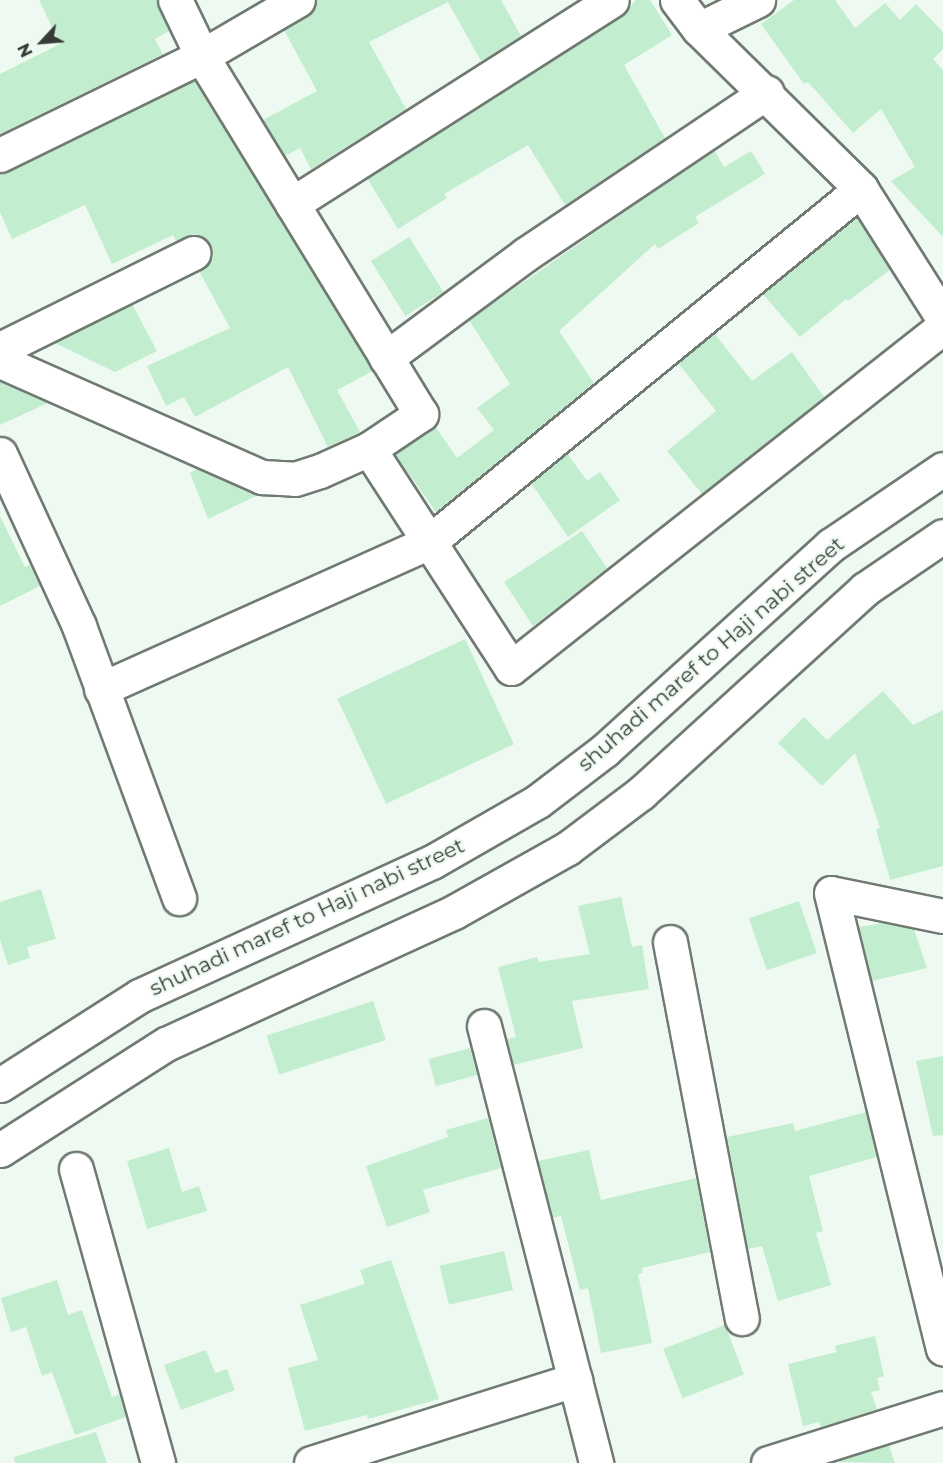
<!DOCTYPE html>
<html>
<head>
<meta charset="utf-8">
<style>
	body { margin:0 }
	#map { position:relative; width:943px; height:1463px; overflow:hidden; background:#eefaf1; font-family:Montserrat,sans-serif }
	div>[style] { position:absolute }
	.building>* { inset:0; background:#c3edcf; transform-origin:0 0 }
	.roads { filter:drop-shadow(2px 0 #707a73) drop-shadow(-2px 0 #707a73) drop-shadow(0 2px #707a73) drop-shadow(0 -2px #707a73) }
	.street>* { height:33px; margin:-16.5px; padding:0 16.5px; transform-origin:16.5px; border-radius:16.5px; background:#fff }
	.secondary>* { height:33px; margin:-16.5px; padding:0 16.5px; transform-origin:16.5px; border-radius:16.5px; background:#fff }
	span { translate:-50% -50%; white-space:nowrap; text-align:center; line-height:1.15; -webkit-text-stroke:4.5px #eefaf1; paint-order:stroke }
	.street-label { font-size:21px; color:#373c38 }
	.north { position:absolute; left:12px; top:12px; width:60px; height:60px; -webkit-text-stroke:4px #eefaf1; paint-order:stroke; rotate:244deg; font-size:16px; font-weight:700; line-height:24px; text-align:center; color:#373c38 }
	.north::after { content:''; display:block; margin:auto; width:21px; height:27px; background:#373c38; clip-path:polygon(50% 0,100% 100%,50% 72%,0 100%) }
</style>
</head>
<body>
<div id="map">
	<div class="building">
		<i style="clip-path:polygon(39px 0,156px 0,169px 31px,155px 39px,163px 54px,0 134px,0 74px,60px 44px)"></i>
		<i style="clip-path:polygon(317px 0,501px 0,521px 36px,481px 61px,448px 2px,369px 42px,406px 109px,311px 169px,300px 148px,285px 156px,263px 120px,317px 91px,284px 30px,308px 16px)"></i>
		<i style="clip-path:polygon(636px 0,650px 0,672px 35px,624px 65px,665px 138px,565px 205px,528px 145px,444px 194px,447px 198px,398px 229px,367px 178px,622px 16px)"></i>
		<i style="clip-path:polygon(794px 0,835px 0,855px 28px,885px 3px,900px 20px,916px 4px,943px 32px,943px 49px,933px 59px,943px 70px,943px 237px,891px 181px,915px 167px,881px 109px,853px 133px,808px 82px,804px 84px,761px 24px)"></i>
		<i style="clip-path:polygon(195px 80px,373px 371px,337px 390px,360px 432px,328px 447px,288px 367px,195px 417px,184px 397px,166px 406px,147px 366px,230px 328px,199px 271px,208px 264px,212px 255px,204px 238px,194px 234px,176px 241px,173px 235px,112px 264px,85px 205px,12px 239px,0 212px,0 174px)"></i>
		<i style="clip-path:polygon(714px 150px,724px 167px,751px 151px,765px 174px,695px 217px,699px 223px,658px 249px,655px 244px,559px 331px,594px 383px,436px 512px,395px 454px,435px 426px,457px 458px,494px 430px,477px 408px,510px 384px,469px 320px)"></i>
		<i style="clip-path:polygon(857px 218px,890px 270px,848px 301px,846px 299px,800px 337px,763px 294px)"></i>
		<i style="left:409px;top:237px;width:65px;height:45px;rotate:58deg"></i>
		<i style="clip-path:polygon(132px 304px,157px 351px,115px 372px,55px 343px)"></i>
		<i style="clip-path:polygon(714px 333px,752px 381px,792px 352px,824px 397px,702px 494px,667px 451px,716px 411px,678px 363px)"></i>
		<i style="clip-path:polygon(0 382px,48px 403px,0 425px)"></i>
		<i style="clip-path:polygon(567px 453px,587px 481px,600px 472px,620px 500px,568px 537px,531px 483px)"></i>
		<i style="clip-path:polygon(197px 469px,222px 480px,258px 495px,208px 519px,190px 473px)"></i>
		<i style="clip-path:polygon(0 516px,25px 567px,30px 565px,40px 586px,0 606px)"></i>
		<i style="clip-path:polygon(582px 531px,607px 568px,533px 626px,504px 582px)"></i>
		<i style="left:465px;top:639px;width:116px;height:141px;rotate:65deg"></i>
		<i style="clip-path:polygon(883px 691px,913px 725px,943px 710px,943px 866px,890px 880px,876px 829px,880px 828px,855px 753px,822px 786px,778px 743px,804px 717px,827px 740px)"></i>
		<i style="clip-path:polygon(41px 889px,56px 939px,27px 947px,30px 958px,8px 965px,0 940px,0 902px)"></i>
		<i style="clip-path:polygon(621px 897px,632px 947px,642px 945px,649px 989px,572px 1001px,583px 1048px,513px 1065px,507px 1039px,516px 1037px,498px 967px,537px 957px,539px 962px,590px 954px,578px 906px)"></i>
		<i style="left:799px;top:901px;width:55px;height:53px;rotate:71deg"></i>
		<i style="clip-path:polygon(883px 923px,914px 929px,927px 968px,872px 981px,859px 927px)"></i>
		<i style="left:373px;top:1001px;width:41px;height:112px;rotate:72deg"></i>
		<i style="left:470px;top:1048px;width:28px;height:43px;rotate:75deg"></i>
		<i style="clip-path:polygon(943px 1056px,943px 1135px,933px 1136px,916px 1061px)"></i>
		<i style="clip-path:polygon(866px 1112px,877px 1157px,809px 1176px,823px 1231px,816px 1233px,831px 1285px,778px 1301px,762px 1246px,748px 1249px,727px 1137px,793px 1123px,795px 1131px)"></i>
		<i style="clip-path:polygon(488px 1118px,501px 1168px,423px 1190px,430px 1212px,387px 1227px,366px 1166px,448px 1137px,446px 1130px)"></i>
		<i style="clip-path:polygon(169px 1148px,182px 1192px,199px 1186px,207px 1211px,147px 1229px,127px 1161px)"></i>
		<i style="clip-path:polygon(589px 1150px,601px 1200px,696px 1178px,710px 1252px,642px 1268px,643px 1273px,638px 1274px,652px 1343px,601px 1353px,588px 1288px,580px 1290px,561px 1216px,552px 1218px,538px 1161px)"></i>
		<i style="left:504px;top:1251px;width:40px;height:66px;rotate:77deg"></i>
		<i style="clip-path:polygon(391px 1260px,439px 1399px,368px 1419px,367px 1415px,305px 1431px,288px 1368px,318px 1360px,300px 1305px,365px 1284px,360px 1270px)"></i>
		<i style="clip-path:polygon(57px 1280px,68px 1315px,82px 1310px,112px 1397px,119px 1394px,126px 1417px,75px 1435px,52px 1372px,42px 1376px,26px 1327px,11px 1332px,1px 1298px)"></i>
		<i style="left:725px;top:1325px;width:53px;height:66px;rotate:69deg"></i>
		<i style="clip-path:polygon(875px 1336px,884px 1376px,877px 1378px,880px 1390px,871px 1392px,877px 1409px,821px 1427px,819px 1422px,803px 1426px,788px 1364px,837px 1352px,835px 1346px)"></i>
		<i style="clip-path:polygon(206px 1350px,215px 1373px,227px 1369px,235px 1390px,181px 1410px,164px 1365px)"></i>
		<i style="clip-path:polygon(96px 1432px,107px 1463px,15px 1463px,14px 1457px)"></i>
		<i style="clip-path:polygon(889px 1445px,895px 1463px,832px 1462px)"></i>
	</div>
	<div class="roads">
		<div class="street">
			<i style="left:677px;top:0;width:36px;rotate:53deg"></i>
			<i style="left:699px;top:29px;width:228px;rotate:44.6deg"></i>
			<i style="left:861px;top:189px;width:153px;rotate:57.6deg"></i>
			<i style="left:699px;top:29px;width:66px;rotate:-26.2deg"></i>
			<i style="left:0;top:155px;width:225px;rotate:-26.1deg"></i>
			<i style="left:202px;top:56px;width:111px;rotate:-30.3deg"></i>
			<i style="left:292px;top:204px;width:379px;rotate:-32.5deg"></i>
			<i style="left:0;top:349px;width:216px;rotate:-26.4deg"></i>
			<i style="left:386px;top:358px;width:174px;rotate:-36.6deg"></i>
			<i style="left:526px;top:254px;width:290px;rotate:-33.9deg"></i>
			<i style="left:0;top:361px;width:287px;rotate:23.9deg"></i>
			<i style="left:262px;top:477px;width:33px;rotate:3deg"></i>
			<i style="left:295px;top:479px;width:26px;rotate:-18deg"></i>
			<i style="left:320px;top:471px;width:54px;rotate:-24.2deg"></i>
			<i style="left:369px;top:449px;width:63px;rotate:-33.9deg"></i>
			<i style="left:421px;top:414px;width:420px;rotate:-121.5deg"></i>
			<i style="left:202px;top:56px;width:62px;rotate:-115.7deg"></i>
			<i style="left:369px;top:449px;width:261px;rotate:57deg"></i>
			<i style="left:511px;top:668px;width:550px;rotate:-38.29deg"></i>
			<i style="left:0;top:454px;width:189px;rotate:65.3deg"></i>
			<i style="left:79px;top:626px;width:290px;rotate:69.8deg"></i>
			<i style="left:101px;top:689px;width:359px;rotate:-24.1deg"></i>
			<i style="left:429px;top:542px;width:558px;rotate:-39.25deg"></i>
			<i style="left:943px;top:916px;width:114px;rotate:-168.4deg"></i>
			<i style="left:831px;top:893px;width:469px;rotate:76.2deg"></i>
			<i style="left:670px;top:942px;width:383px;rotate:79.2deg"></i>
			<i style="left:484px;top:1026px;width:451px;rotate:75.6deg"></i>
			<i style="left:76px;top:1169px;width:305px;rotate:74.4deg"></i>
			<i style="left:311px;top:1463px;width:277px;rotate:-17.5deg"></i>
			<i style="left:768px;top:1463px;width:183px;rotate:-17.4deg"></i>
		</div>
		<div class="secondary">
			<i style="left:0;top:1085px;width:165px;rotate:-32.6deg"></i>
			<i style="left:139px;top:996px;width:322px;rotate:-24.6deg"></i>
			<i style="left:432px;top:862px;width:122px;rotate:-29.9deg"></i>
			<i style="left:538px;top:801px;width:84px;rotate:-37.3deg"></i>
			<i style="left:605px;top:750px;width:305px;rotate:-42.2deg"></i>
			<i style="left:831px;top:545px;width:135px;rotate:-34.2deg"></i>
			<i style="left:0;top:1150px;width:197px;rotate:-32.6deg"></i>
			<i style="left:166px;top:1044px;width:317px;rotate:-24.6deg"></i>
			<i style="left:454px;top:912px;width:131px;rotate:-29.3deg"></i>
			<i style="left:568px;top:848px;width:91px;rotate:-37deg"></i>
			<i style="left:641px;top:793px;width:303px;rotate:-42.3deg"></i>
			<i style="left:865px;top:589px;width:94px;rotate:-34.2deg"></i>
		</div>
	</div>
	<div class="street-label">
		<span style="left:711px;top:654px;rotate:-41deg">shuhadi maref to Haji nabi street</span>
		<span style="left:307px;top:917px;rotate:-25deg">shuhadi maref to Haji nabi street</span>
	</div>
	<div class="north">N</div>
</div>
</body>
</html>
